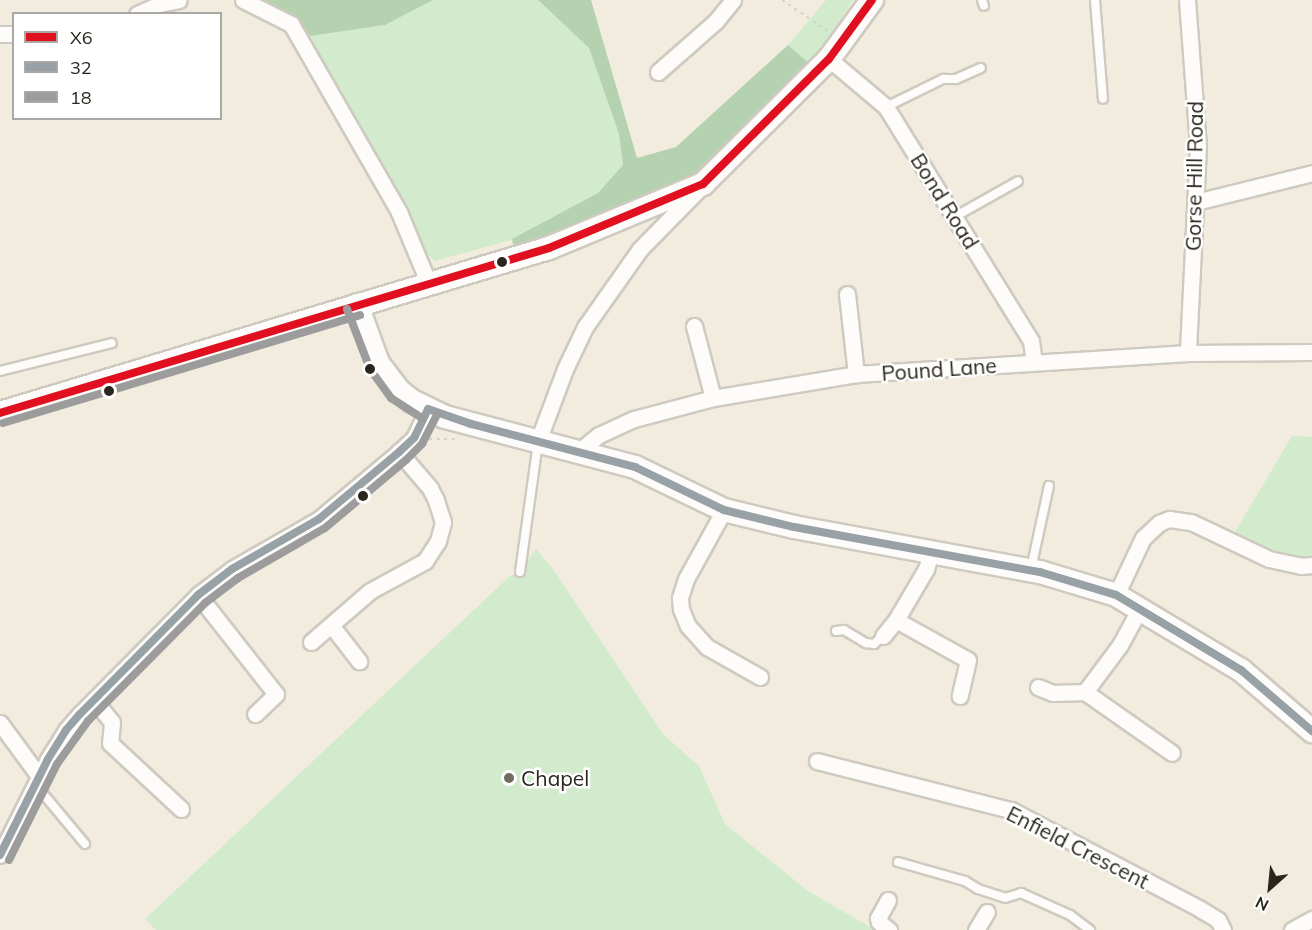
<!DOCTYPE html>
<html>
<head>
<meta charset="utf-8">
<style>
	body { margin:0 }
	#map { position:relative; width:1312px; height:930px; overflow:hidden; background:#f2ecdf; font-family:Mulish,sans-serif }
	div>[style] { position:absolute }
	.green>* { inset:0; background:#d2ebcd }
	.forest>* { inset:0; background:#b4d1b0 }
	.path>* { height:2px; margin-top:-1px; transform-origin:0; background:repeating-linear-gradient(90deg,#d3d1cd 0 3px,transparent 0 7.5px) }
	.roads { filter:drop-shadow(2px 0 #cfcac0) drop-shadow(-2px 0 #cfcac0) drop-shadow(0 2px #cfcac0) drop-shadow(0 -2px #cfcac0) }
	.lane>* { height:8px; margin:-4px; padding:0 4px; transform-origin:4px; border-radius:4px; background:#fdfcfa }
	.street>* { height:15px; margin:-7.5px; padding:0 7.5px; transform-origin:7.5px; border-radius:7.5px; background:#fdfcfa }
	.secondary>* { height:22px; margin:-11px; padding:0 11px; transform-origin:11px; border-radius:11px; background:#fdfcfa }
	.bus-1>* { height:8px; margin:-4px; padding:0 4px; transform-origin:4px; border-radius:4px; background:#e01021 }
	.bus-2>* { height:8px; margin:-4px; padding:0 4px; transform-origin:4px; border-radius:4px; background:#98a1a6 }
	.bus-3>* { height:8px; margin:-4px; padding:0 4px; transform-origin:4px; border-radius:4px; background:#9d9c9c }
	.dots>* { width:16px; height:16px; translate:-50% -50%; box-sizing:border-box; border:3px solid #fff; border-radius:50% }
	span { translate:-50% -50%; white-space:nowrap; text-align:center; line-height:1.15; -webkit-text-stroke:5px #fff; paint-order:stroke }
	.street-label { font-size:21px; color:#2a261d }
	.poi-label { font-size:21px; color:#2a261d }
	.left { translate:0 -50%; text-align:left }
	.legend { position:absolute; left:12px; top:12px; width:210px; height:108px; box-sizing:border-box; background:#fff; border:2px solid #aaa8a5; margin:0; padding:8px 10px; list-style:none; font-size:18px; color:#2a261d }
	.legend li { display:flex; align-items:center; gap:12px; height:30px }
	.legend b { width:30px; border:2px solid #aaa8a5 }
	.north { position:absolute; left:1240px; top:858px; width:60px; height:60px; -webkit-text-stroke:4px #fff; paint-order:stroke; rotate:207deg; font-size:16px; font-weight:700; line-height:24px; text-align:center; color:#2a261d }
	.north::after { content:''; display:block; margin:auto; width:21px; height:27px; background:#2a261d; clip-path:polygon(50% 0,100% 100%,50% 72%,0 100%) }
</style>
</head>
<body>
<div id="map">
	<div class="green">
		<i style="clip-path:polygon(433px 0,538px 0,589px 48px,619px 134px,623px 165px,598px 193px,518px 238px,435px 261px,426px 253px,409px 223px,310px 36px,385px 25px)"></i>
		<i style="clip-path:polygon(826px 0,853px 0,812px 66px,788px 45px)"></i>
		<i style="clip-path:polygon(1292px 436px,1312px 437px,1312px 560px,1300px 560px,1270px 553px,1235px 532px)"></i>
		<i style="clip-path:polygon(536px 549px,553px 569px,663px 734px,699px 766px,725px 824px,808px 891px,875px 930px,156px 930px,145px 919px,510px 576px,520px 572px)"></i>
	</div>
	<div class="forest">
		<i style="clip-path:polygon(265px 0,433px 0,385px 25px,310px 36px,290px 17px)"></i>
		<i style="clip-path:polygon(538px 0,591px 0,637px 158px,676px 147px,788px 45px,812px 66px,698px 177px,514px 249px,512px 239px,598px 193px,623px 165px,619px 134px,589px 48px)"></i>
	</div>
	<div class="path">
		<i style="left:782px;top:0;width:55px;rotate:34deg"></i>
		<i style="left:429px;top:439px;width:27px"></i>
	</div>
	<div class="roads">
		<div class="lane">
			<i style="left:982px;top:0;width:6px;rotate:72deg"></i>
			<i style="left:1095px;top:0;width:99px;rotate:85.4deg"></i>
			<i style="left:886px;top:107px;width:64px;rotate:-26.2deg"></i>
			<i style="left:943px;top:79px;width:13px"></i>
			<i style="left:956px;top:79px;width:27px;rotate:-24deg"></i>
			<i style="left:956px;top:216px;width:71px;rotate:-29.4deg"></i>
			<i style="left:0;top:371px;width:115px;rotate:-14deg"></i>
			<i style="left:1031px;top:569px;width:85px;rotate:-77.8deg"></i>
			<i style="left:520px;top:572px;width:130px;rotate:-82.1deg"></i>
			<i style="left:836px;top:631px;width:8px;rotate:-7deg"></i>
			<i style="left:844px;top:630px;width:26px;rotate:31deg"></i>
			<i style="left:866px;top:643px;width:8px;rotate:7deg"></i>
			<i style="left:874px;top:644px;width:12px;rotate:-42deg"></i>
			<i style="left:35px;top:784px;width:78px;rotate:50.2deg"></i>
			<i style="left:898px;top:862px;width:70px;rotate:15.8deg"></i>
			<i style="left:965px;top:881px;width:15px;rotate:32deg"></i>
			<i style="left:978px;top:889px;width:28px;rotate:18deg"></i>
			<i style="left:1005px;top:898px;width:17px;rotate:-17deg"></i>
			<i style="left:1021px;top:893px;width:54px;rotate:24.2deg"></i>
			<i style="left:1070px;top:915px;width:25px;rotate:37deg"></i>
		</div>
		<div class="street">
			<i style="left:243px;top:0;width:54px;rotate:26.6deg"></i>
			<i style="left:291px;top:24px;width:217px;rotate:60.1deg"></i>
			<i style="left:399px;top:212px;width:78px;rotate:67.4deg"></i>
			<i style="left:1187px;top:0;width:146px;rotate:85.7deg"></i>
			<i style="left:1198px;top:146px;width:207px;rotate:92.8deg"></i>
			<i style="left:137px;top:14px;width:24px;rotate:-24deg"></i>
			<i style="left:159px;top:4px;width:20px;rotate:-11deg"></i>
			<i style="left:0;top:34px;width:14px"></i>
			<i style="left:829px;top:59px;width:75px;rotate:40.1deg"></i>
			<i style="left:886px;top:107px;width:275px;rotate:58.2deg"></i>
			<i style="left:1031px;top:341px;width:21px;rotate:82deg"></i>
			<i style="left:658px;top:72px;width:77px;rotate:-41.3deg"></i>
			<i style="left:716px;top:21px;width:27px;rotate:-51deg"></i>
			<i style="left:1196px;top:202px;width:120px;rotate:-14deg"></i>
			<i style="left:847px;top:294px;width:81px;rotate:83.6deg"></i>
			<i style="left:694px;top:326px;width:74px;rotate:75.2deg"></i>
			<i style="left:538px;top:441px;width:77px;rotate:-69.4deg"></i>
			<i style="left:565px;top:369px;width:47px;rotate:-64.5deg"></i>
			<i style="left:585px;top:327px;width:95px;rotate:-54.8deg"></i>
			<i style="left:640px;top:249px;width:81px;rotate:-45.5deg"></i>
			<i style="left:579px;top:451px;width:26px;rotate:-39deg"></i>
			<i style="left:599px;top:435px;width:38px;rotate:-25deg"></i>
			<i style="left:634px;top:419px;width:82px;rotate:-14.9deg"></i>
			<i style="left:713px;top:398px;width:145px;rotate:-9.5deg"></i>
			<i style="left:856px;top:374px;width:333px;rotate:-3.6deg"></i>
			<i style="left:1188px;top:353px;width:124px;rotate:-0.5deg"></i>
			<i style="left:724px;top:510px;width:79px;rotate:118.8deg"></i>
			<i style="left:686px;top:579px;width:20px;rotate:108deg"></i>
			<i style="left:680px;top:598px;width:11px;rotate:85deg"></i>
			<i style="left:681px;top:609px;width:18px;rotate:68deg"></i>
			<i style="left:688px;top:626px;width:28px;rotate:48deg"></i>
			<i style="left:707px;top:647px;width:61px;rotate:29.5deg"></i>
			<i style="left:931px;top:552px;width:18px;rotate:106deg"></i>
			<i style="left:926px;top:569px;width:59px;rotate:120.5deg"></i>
			<i style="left:896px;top:620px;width:82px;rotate:29.1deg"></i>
			<i style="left:968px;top:660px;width:37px;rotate:103deg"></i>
			<i style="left:198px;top:595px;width:126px;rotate:51.8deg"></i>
			<i style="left:276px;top:694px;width:29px;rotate:136deg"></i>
			<i style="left:1116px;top:595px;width:63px;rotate:-64.7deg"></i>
			<i style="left:1143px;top:538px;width:22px;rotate:-43deg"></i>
			<i style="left:1159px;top:523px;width:11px;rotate:-22deg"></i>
			<i style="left:1169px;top:519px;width:22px;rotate:8deg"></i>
			<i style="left:1191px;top:522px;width:86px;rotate:25.4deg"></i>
			<i style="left:1269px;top:559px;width:33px;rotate:12deg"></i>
			<i style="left:1301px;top:566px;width:11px;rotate:-5deg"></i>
			<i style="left:1140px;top:608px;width:42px;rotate:118.4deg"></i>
			<i style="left:1120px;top:645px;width:59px;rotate:126.7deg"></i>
			<i style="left:1085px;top:692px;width:106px;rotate:35deg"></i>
			<i style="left:331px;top:625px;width:46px;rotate:52.1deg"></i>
			<i style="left:883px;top:636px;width:21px;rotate:-51deg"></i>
			<i style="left:311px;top:642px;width:78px;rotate:-40.8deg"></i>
			<i style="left:370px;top:591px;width:63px;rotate:-28.6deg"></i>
			<i style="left:425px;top:561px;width:24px;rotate:-57deg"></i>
			<i style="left:438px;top:541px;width:20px;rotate:-75deg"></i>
			<i style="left:443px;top:522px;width:23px;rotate:-108deg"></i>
			<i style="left:436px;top:500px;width:13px;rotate:-117deg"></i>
			<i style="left:430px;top:488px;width:48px;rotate:-130.7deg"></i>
			<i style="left:1038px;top:687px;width:16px;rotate:22deg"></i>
			<i style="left:1053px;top:693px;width:32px;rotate:-2deg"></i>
			<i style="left:94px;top:700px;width:28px;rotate:51deg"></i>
			<i style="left:112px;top:722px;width:21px;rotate:95deg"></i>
			<i style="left:110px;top:743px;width:97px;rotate:42.9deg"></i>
			<i style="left:0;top:723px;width:66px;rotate:53.7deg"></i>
			<i style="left:817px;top:761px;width:200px;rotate:14.2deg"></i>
			<i style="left:1011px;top:810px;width:213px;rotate:27.6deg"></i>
			<i style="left:1200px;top:909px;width:21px;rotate:31deg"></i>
			<i style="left:1218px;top:920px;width:11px;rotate:63deg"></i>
			<i style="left:0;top:855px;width:107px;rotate:-63.4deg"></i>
			<i style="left:48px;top:759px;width:34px;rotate:-58deg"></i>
			<i style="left:66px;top:730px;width:21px;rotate:-49deg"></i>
			<i style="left:80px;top:714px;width:168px;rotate:-45.2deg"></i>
			<i style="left:198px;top:595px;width:43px;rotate:-37.4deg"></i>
			<i style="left:232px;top:569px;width:100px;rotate:-29.9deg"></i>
			<i style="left:319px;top:519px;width:104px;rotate:-39.9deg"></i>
			<i style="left:399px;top:452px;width:21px;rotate:-43deg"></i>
			<i style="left:414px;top:438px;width:32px;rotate:-64deg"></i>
			<i style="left:888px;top:900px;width:21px;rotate:119deg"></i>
			<i style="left:878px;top:918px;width:4px;rotate:76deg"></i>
			<i style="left:879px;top:922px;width:13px;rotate:39deg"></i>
			<i style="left:976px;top:930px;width:21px;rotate:-59deg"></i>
			<i style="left:1292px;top:930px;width:23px;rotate:-29deg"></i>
		</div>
		<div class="secondary">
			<i style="left:357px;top:305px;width:62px;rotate:70.1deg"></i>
			<i style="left:378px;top:363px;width:34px;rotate:53deg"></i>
			<i style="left:398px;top:390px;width:18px;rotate:38deg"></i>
			<i style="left:412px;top:401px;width:37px;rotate:26deg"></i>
			<i style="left:445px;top:417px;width:196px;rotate:14.7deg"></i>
			<i style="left:635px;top:467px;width:99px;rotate:25.8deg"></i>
			<i style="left:724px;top:510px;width:72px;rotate:13.7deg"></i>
			<i style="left:794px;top:527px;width:250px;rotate:10.4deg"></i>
			<i style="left:1040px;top:572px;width:79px;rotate:16.8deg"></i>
			<i style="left:1116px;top:595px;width:146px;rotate:31deg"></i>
			<i style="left:1241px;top:670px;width:94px;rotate:40.7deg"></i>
			<i style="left:0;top:413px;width:573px;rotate:-16.73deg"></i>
			<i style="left:549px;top:248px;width:167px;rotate:-22.6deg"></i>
			<i style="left:703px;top:184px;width:177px;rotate:-44.8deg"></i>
			<i style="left:829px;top:59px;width:73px;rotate:-53.9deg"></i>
		</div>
	</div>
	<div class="bus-1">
		<i style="left:0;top:413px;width:573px;rotate:-16.73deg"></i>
		<i style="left:549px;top:248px;width:167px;rotate:-22.6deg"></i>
		<i style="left:703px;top:184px;width:177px;rotate:-44.8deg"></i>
		<i style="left:829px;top:59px;width:73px;rotate:-53.9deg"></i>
	</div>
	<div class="bus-2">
		<i style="left:428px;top:409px;width:46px;rotate:19.2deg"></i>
		<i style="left:471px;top:424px;width:170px;rotate:14.7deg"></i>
		<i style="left:635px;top:467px;width:99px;rotate:25.8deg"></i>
		<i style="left:724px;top:510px;width:72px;rotate:13.7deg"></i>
		<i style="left:794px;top:527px;width:250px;rotate:10.4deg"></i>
		<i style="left:1040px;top:572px;width:79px;rotate:16.8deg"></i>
		<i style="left:1116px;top:595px;width:146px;rotate:31deg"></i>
		<i style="left:1241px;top:670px;width:94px;rotate:40.7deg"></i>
		<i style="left:0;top:855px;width:107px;rotate:-63.4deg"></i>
		<i style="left:48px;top:759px;width:34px;rotate:-58deg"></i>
		<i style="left:66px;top:730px;width:21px;rotate:-49deg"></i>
		<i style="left:80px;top:714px;width:168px;rotate:-45.2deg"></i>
		<i style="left:198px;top:595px;width:43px;rotate:-37.4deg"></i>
		<i style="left:232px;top:569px;width:100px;rotate:-29.9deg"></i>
		<i style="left:319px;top:519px;width:104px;rotate:-39.9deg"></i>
		<i style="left:399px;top:452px;width:21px;rotate:-43deg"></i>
		<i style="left:414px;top:438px;width:32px;rotate:-64deg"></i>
	</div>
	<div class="bus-3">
		<i style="left:347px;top:309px;width:64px;rotate:69deg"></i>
		<i style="left:370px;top:369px;width:36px;rotate:54deg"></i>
		<i style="left:391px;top:398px;width:37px;rotate:33deg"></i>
		<i style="left:3px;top:423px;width:373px;rotate:-16.8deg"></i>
		<i style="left:9px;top:860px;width:107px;rotate:-63.4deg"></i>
		<i style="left:57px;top:764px;width:53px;rotate:-54.2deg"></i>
		<i style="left:88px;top:721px;width:166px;rotate:-45.2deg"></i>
		<i style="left:205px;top:603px;width:41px;rotate:-37.1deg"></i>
		<i style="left:238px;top:578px;width:100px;rotate:-29.9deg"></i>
		<i style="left:325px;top:528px;width:106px;rotate:-40deg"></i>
		<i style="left:406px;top:460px;width:23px;rotate:-45deg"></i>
		<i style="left:422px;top:444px;width:34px;rotate:-63deg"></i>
	</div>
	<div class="dots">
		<i style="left:502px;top:262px;background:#2a261d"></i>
		<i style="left:370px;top:369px;background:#2a261d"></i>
		<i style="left:109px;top:391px;background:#2a261d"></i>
		<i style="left:363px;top:496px;background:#2a261d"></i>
		<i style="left:509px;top:778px;background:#706b61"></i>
	</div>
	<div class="street-label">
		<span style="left:1194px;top:176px;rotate:-89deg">Gorse Hill Road</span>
		<span style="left:945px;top:201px;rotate:58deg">Bond Road</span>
		<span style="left:939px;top:369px;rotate:-4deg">Pound Lane</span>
		<span style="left:1078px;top:847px;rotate:27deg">Enfield Crescent</span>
	</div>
	<div class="poi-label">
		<span class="left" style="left:521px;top:778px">Chapel</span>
	</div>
	<ul class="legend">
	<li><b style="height:8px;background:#e01021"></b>X6</li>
	<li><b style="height:8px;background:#98a1a6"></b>32</li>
	<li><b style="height:8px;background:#9d9c9c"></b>18</li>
	</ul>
	<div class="north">N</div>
</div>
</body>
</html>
